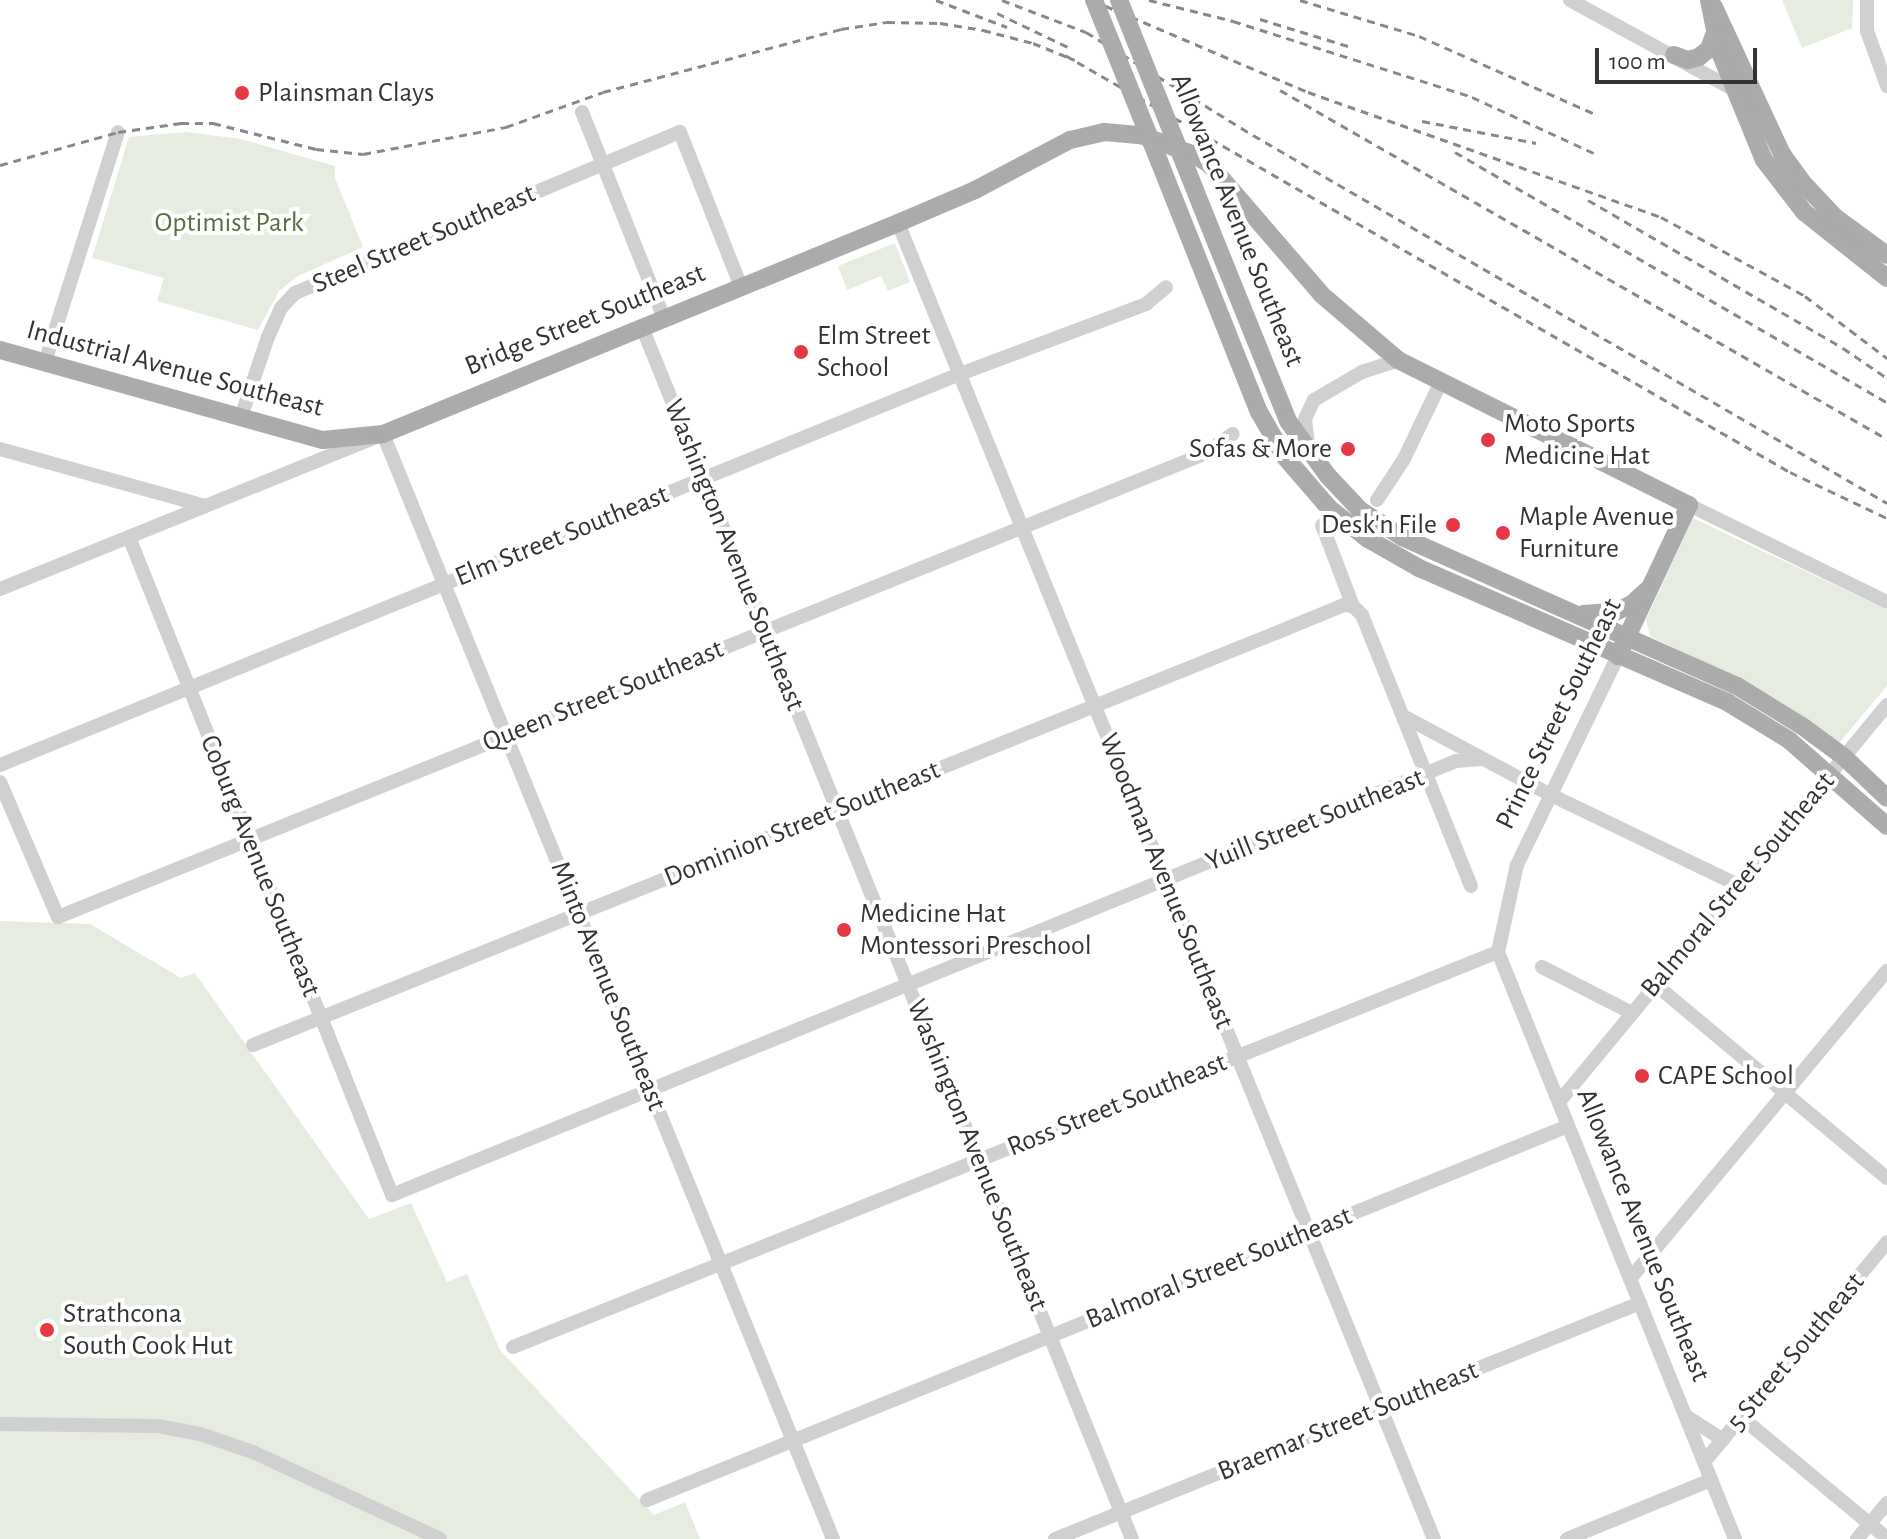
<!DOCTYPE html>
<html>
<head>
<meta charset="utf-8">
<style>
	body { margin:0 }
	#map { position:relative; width:1887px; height:1539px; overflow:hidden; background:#fff; font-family:"Alegreya Sans",sans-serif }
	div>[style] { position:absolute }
	.green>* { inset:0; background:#e6ecdf }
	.minor>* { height:14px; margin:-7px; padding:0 7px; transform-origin:7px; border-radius:7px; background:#d0d0d0 }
	.major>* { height:18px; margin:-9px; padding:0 9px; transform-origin:9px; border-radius:9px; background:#ababab }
	.rail>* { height:3px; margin-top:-1.5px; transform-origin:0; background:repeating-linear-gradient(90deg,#888 0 8px,transparent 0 14px) }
	.major-bridge>* { height:18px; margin:-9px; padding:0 9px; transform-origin:9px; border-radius:9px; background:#ababab }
	.dots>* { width:22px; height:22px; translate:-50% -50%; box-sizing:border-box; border:4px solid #fff; border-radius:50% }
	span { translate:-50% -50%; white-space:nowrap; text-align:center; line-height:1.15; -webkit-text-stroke:8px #fff; paint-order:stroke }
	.poi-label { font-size:28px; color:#333 }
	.left { translate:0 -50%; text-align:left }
	.right { translate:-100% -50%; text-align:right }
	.street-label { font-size:28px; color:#333 }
	.park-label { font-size:28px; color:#56703f }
	.scale { position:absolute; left:1595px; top:48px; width:162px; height:36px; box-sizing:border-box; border:4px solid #333; border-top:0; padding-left:10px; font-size:24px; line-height:28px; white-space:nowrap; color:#333; -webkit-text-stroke:6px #fff; paint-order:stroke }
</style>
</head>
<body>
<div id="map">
	<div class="green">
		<i style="clip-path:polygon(1782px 0,1853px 0,1852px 28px,1802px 48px)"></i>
		<i style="clip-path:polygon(186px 132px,241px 139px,335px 166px,335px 178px,363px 247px,298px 276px,279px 291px,258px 330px,157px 301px,164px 278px,92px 258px,129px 137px)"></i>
		<i style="clip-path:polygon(895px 243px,910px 282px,888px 291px,881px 276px,847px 290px,838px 266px)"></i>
		<i style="clip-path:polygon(1693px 518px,1887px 610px,1887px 686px,1839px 743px,1739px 681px,1650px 636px,1646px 620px)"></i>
		<i style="clip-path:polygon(0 921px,90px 924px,181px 978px,195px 973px,369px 1219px,411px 1203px,447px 1282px,467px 1274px,500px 1350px,654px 1515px,685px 1502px,700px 1539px,0 1539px)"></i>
	</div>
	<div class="minor">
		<i style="left:1570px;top:0;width:192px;rotate:28.7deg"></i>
		<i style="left:1867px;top:0;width:31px;rotate:90deg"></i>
		<i style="left:1867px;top:31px;width:59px;rotate:70deg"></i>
		<i style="left:582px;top:112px;width:222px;rotate:68.3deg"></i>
		<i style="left:898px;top:223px;width:1421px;rotate:67.84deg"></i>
		<i style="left:642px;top:327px;width:1307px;rotate:67.99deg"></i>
		<i style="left:45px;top:362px;width:241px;rotate:-72.4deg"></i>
		<i style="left:241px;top:417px;width:84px;rotate:-71.4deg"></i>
		<i style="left:268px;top:337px;width:32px;rotate:-66deg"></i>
		<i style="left:281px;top:308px;width:21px;rotate:-47deg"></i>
		<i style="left:295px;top:293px;width:417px;rotate:-22.7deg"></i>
		<i style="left:680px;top:132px;width:167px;rotate:68.5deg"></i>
		<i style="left:1308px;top:444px;width:25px;rotate:-97deg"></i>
		<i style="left:1305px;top:419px;width:21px;rotate:-65deg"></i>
		<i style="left:1314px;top:400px;width:56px;rotate:-30.3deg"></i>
		<i style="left:1362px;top:372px;width:38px;rotate:-18deg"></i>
		<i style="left:0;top:449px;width:213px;rotate:15.5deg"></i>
		<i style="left:1377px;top:500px;width:49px;rotate:-56.6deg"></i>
		<i style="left:1404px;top:459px;width:83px;rotate:-64.4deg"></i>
		<i style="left:1689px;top:505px;width:220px;rotate:26.1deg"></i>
		<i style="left:1322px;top:525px;width:87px;rotate:69.1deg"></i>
		<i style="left:1353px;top:606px;width:13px;rotate:45deg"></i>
		<i style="left:1362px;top:615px;width:292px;rotate:68.1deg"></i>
		<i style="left:129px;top:537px;width:709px;rotate:68.21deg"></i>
		<i style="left:392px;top:1195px;width:1149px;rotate:-22.19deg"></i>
		<i style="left:1456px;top:761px;width:27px;rotate:-4deg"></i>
		<i style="left:0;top:589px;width:413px;rotate:-22deg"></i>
		<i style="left:383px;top:434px;width:1193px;rotate:67.84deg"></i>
		<i style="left:1403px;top:716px;width:170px;rotate:28.1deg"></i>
		<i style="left:1553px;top:796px;width:205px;rotate:25.7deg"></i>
		<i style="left:0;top:765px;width:1037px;rotate:-22.16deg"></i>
		<i style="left:960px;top:374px;width:199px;rotate:-20.6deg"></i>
		<i style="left:1146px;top:304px;width:26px;rotate:-40deg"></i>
		<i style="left:0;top:782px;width:147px;rotate:66.8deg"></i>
		<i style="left:58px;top:917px;width:1236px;rotate:-22deg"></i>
		<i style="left:1204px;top:454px;width:35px;rotate:-35deg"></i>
		<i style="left:1498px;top:952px;width:633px;rotate:68.01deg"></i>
		<i style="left:1498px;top:952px;width:89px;rotate:-77.7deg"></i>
		<i style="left:1517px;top:865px;width:232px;rotate:-64.2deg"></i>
		<i style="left:1542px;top:967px;width:101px;rotate:27.1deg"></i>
		<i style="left:1656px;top:985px;width:301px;rotate:39.9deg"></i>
		<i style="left:253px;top:1045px;width:1103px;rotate:-21.94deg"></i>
		<i style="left:1276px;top:633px;width:74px;rotate:-22.4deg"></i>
		<i style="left:1344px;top:605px;width:9px;rotate:6deg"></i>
		<i style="left:1559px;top:1102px;width:515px;rotate:-50.44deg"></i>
		<i style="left:1630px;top:1279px;width:401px;rotate:-50.2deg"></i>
		<i style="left:513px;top:1347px;width:1061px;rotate:-21.85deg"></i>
		<i style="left:1686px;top:1416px;width:44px;rotate:33deg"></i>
		<i style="left:1741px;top:1417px;width:190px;rotate:39.7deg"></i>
		<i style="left:0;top:1424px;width:158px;rotate:0.7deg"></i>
		<i style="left:158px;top:1426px;width:43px;rotate:10.8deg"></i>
		<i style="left:200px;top:1434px;width:56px;rotate:18.8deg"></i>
		<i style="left:253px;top:1452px;width:206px;rotate:24.9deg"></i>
		<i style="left:1704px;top:1462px;width:286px;rotate:-50.2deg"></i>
		<i style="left:647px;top:1500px;width:994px;rotate:-22.1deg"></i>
		<i style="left:1055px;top:1539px;width:631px;rotate:-21.97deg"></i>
		<i style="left:1567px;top:1539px;width:156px;rotate:-22.3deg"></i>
		<i style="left:1857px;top:1539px;width:47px;rotate:-50.2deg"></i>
	</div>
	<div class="major">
		<i style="left:1709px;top:0;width:51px;rotate:78.7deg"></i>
		<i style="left:1719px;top:50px;width:119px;rotate:67.8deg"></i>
		<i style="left:1764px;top:160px;width:66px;rotate:52.4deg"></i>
		<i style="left:1804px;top:212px;width:106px;rotate:38.5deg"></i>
		<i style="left:1714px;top:7px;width:162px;rotate:65.2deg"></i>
		<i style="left:1782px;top:154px;width:34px;rotate:54deg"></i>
		<i style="left:1802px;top:182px;width:48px;rotate:46.7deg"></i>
		<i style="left:1835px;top:217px;width:64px;rotate:36.2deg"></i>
		<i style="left:1674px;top:55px;width:15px;rotate:20deg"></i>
		<i style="left:1688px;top:60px;width:11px;rotate:-15deg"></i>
		<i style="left:1699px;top:57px;width:13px;rotate:-39deg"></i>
		<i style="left:1709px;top:49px;width:15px;rotate:-70deg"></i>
		<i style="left:1159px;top:161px;width:270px;rotate:68.3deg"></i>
		<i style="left:1259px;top:412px;width:52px;rotate:60deg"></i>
		<i style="left:1285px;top:457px;width:67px;rotate:49.2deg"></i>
		<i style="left:1329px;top:508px;width:50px;rotate:38.5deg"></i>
		<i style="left:1368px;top:539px;width:59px;rotate:29.6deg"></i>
		<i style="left:1419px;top:568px;width:336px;rotate:23.5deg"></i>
		<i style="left:1727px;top:702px;width:73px;rotate:31.5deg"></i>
		<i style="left:1789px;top:740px;width:130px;rotate:41.3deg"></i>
		<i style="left:1217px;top:245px;width:190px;rotate:68deg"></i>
		<i style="left:1288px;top:421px;width:68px;rotate:54deg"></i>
		<i style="left:1328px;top:476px;width:47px;rotate:46.7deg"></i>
		<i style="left:1360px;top:510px;width:50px;rotate:32.7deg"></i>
		<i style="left:1402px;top:537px;width:367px;rotate:24deg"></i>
		<i style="left:1737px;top:686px;width:76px;rotate:31.6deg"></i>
		<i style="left:1802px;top:726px;width:52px;rotate:36.4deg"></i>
		<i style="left:1844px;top:757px;width:59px;rotate:43.6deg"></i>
		<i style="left:0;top:350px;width:335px;rotate:15.6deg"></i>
		<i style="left:323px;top:440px;width:60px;rotate:-5.7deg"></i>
		<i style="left:383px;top:434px;width:557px;rotate:-22.28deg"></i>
		<i style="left:898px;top:223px;width:84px;rotate:-23.2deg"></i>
		<i style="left:975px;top:190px;width:107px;rotate:-27.8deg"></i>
		<i style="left:1070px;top:140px;width:35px;rotate:-13deg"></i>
		<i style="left:1104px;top:132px;width:37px;rotate:5deg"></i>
		<i style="left:1141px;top:135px;width:54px;rotate:20.4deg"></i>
		<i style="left:1192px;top:154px;width:20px;rotate:30deg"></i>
		<i style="left:1209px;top:164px;width:173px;rotate:49.2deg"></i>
		<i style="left:1322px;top:295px;width:100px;rotate:40.5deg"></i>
		<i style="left:1398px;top:360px;width:325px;rotate:26.5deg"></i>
		<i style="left:1689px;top:505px;width:167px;rotate:115.2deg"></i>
		<i style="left:1583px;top:614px;width:32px;rotate:-4deg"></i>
		<i style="left:1615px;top:612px;width:19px;rotate:-25deg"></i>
		<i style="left:1632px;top:604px;width:19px;rotate:-43deg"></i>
	</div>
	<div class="rail">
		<i style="left:936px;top:0;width:76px;rotate:20.8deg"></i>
		<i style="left:1002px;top:0;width:90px;rotate:20.9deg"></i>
		<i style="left:1086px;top:32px;width:196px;rotate:31.7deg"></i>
		<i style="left:1253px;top:135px;width:733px;rotate:30.13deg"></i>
		<i style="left:1092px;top:0;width:235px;rotate:23.1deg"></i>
		<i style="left:1308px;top:92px;width:374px;rotate:19.5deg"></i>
		<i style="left:1661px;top:217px;width:164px;rotate:28.7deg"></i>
		<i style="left:1805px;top:296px;width:103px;rotate:37.1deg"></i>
		<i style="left:1149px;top:0;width:87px;rotate:14deg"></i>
		<i style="left:1233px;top:21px;width:251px;rotate:17.6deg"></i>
		<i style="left:1472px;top:97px;width:134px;rotate:24.7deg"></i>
		<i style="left:1300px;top:0;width:124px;rotate:16.8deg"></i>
		<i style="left:1419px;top:36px;width:193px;rotate:23.9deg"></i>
		<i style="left:997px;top:13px;width:83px;rotate:25.6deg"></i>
		<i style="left:1260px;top:19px;width:92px;rotate:17.1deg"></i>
		<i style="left:1065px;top:55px;width:836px;rotate:29.91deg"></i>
		<i style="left:1790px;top:472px;width:107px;rotate:25.4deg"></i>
		<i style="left:1280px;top:90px;width:700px;rotate:29.9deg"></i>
		<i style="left:1422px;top:121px;width:116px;rotate:10.9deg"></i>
		<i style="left:1455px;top:152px;width:499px;rotate:30.1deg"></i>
		<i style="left:0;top:165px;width:123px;rotate:-15.6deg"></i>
		<i style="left:118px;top:132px;width:64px;rotate:-8.1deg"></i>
		<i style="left:181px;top:123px;width:32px"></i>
		<i style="left:213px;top:123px;width:106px;rotate:14.2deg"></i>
		<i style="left:316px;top:149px;width:47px;rotate:6.1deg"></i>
		<i style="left:363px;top:154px;width:146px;rotate:-10.7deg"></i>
		<i style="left:506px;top:127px;width:103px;rotate:-19.8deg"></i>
		<i style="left:603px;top:92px;width:246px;rotate:-14.8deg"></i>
		<i style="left:841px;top:29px;width:47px;rotate:-8.7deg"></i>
		<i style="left:887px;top:22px;width:53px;rotate:1.1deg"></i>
		<i style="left:940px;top:23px;width:44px;rotate:9.2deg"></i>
		<i style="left:983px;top:30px;width:52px;rotate:14.6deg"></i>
		<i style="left:1033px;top:43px;width:45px;rotate:22deg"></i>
		<i style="left:1588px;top:200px;width:295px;rotate:30.1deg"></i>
		<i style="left:1843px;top:348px;width:53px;rotate:34.3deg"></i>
	</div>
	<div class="major-bridge">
		<i style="left:1094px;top:0;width:174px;rotate:68deg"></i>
		<i style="left:1119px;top:0;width:264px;rotate:68.2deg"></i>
	</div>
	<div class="dots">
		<i style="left:242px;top:93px;background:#e63946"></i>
		<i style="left:801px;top:352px;background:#e63946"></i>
		<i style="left:1488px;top:440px;background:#e63946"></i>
		<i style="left:1348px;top:449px;background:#e63946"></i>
		<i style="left:1453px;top:525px;background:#e63946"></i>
		<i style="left:1503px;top:533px;background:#e63946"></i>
		<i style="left:844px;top:930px;background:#e63946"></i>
		<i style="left:1642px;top:1076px;background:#e63946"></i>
		<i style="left:47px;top:1330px;background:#e63946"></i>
	</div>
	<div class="poi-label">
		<span class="left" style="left:258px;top:93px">Plainsman Clays</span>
		<span class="left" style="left:817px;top:352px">Elm Street<br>School</span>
		<span class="left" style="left:1504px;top:440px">Moto Sports<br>Medicine Hat</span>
		<span class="right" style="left:1332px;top:449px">Sofas &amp; More</span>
		<span class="left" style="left:1519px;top:533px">Maple Avenue<br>Furniture</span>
		<span class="right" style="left:1437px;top:525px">Desk'n File</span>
		<span class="left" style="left:860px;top:930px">Medicine Hat<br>Montessori Preschool</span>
		<span class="left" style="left:1658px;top:1076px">CAPE School</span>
		<span class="left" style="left:63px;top:1330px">Strathcona<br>South Cook Hut</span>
	</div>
	<div class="street-label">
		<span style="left:1237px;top:220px;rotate:68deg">Allowance Avenue Southeast</span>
		<span style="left:424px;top:239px;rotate:-23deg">Steel Street Southeast</span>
		<span style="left:585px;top:320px;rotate:-22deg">Bridge Street Southeast</span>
		<span style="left:175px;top:369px;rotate:15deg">Industrial Avenue Southeast</span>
		<span style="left:562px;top:536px;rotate:-22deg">Elm Street Southeast</span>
		<span style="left:734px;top:555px;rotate:68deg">Washington Avenue Southeast</span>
		<span style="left:603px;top:696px;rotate:-22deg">Queen Street Southeast</span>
		<span style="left:1559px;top:714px;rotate:-64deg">Prince Street Southeast</span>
		<span style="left:1315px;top:820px;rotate:-22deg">Yuill Street Southeast</span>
		<span style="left:802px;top:824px;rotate:-22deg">Dominion Street Southeast</span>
		<span style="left:260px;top:866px;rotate:68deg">Coburg Avenue Southeast</span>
		<span style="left:1166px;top:881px;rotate:68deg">Woodman Avenue Southeast</span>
		<span style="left:1738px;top:885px;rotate:-50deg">Balmoral Street Southeast</span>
		<span style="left:608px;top:986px;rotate:68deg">Minto Avenue Southeast</span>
		<span style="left:1117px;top:1105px;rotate:-22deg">Ross Street Southeast</span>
		<span style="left:977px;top:1155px;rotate:68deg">Washington Avenue Southeast</span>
		<span style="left:1643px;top:1235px;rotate:68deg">Allowance Avenue Southeast</span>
		<span style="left:1219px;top:1268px;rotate:-22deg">Balmoral Street Southeast</span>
		<span style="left:1796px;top:1352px;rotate:-50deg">5 Street Southeast</span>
		<span style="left:1348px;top:1421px;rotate:-22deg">Braemar Street Southeast</span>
	</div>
	<div class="park-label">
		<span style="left:229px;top:223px">Optimist Park</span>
	</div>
	<div class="scale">100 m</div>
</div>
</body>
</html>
